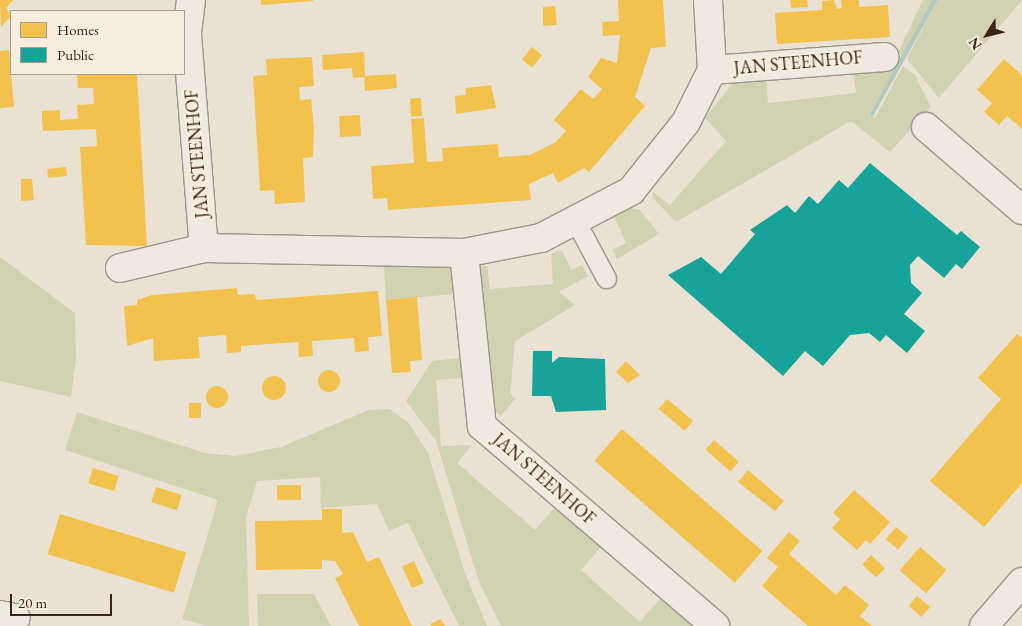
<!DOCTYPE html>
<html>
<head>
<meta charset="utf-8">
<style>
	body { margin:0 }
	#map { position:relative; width:1022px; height:626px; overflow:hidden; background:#e9e2d3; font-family:"EB Garamond",serif }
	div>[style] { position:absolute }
	.green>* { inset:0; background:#d0d2b1 }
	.water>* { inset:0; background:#b2cabf }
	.homes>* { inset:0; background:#f2c14e; transform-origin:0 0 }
	.round { border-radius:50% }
	.public>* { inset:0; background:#17a398 }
	.roads { filter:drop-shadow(1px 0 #9c958b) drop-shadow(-1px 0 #9c958b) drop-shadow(0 1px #9c958b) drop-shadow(0 -1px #9c958b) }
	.lane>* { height:19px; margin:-9.5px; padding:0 9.5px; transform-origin:9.5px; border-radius:9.5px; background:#eeeae2 }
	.street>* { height:28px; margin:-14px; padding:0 14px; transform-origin:14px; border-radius:14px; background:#eeeae2 }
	span { translate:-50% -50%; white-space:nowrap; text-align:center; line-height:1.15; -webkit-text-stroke:5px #f7eedd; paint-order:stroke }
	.street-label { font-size:18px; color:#3b2318 }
	.legend { position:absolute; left:10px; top:10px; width:175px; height:65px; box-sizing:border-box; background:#f7eedd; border:1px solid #ac9d8e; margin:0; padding:6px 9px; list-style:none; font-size:15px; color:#3b2318 }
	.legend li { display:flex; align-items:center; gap:10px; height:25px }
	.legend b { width:25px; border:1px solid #ac9d8e }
	.north { position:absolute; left:962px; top:10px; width:50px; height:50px; -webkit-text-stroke:4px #f7eedd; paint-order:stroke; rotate:234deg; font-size:14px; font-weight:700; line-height:20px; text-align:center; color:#3b2318 }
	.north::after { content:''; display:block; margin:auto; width:18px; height:22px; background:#3b2318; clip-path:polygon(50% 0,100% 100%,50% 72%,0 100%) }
	.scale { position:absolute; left:10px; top:594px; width:102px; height:22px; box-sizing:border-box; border:2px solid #3b2318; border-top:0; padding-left:6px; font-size:15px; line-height:18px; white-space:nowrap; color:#3b2318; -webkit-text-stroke:4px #f7eedd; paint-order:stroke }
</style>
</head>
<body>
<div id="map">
	<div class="green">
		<i style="clip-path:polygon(923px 0,932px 0,902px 56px,898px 52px)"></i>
		<i style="clip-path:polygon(938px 0,1022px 0,939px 98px,907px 59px)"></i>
		<i style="clip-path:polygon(898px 64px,870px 114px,875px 118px,903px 66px,914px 74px,931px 107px,890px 152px,851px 121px,676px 222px,653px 198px,653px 192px,670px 205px,726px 141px,705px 118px,736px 79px,766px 77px,768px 103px,856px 93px,853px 72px)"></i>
		<i style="clip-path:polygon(631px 208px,640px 210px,659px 234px,617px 259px,612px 250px,626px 243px,614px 216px)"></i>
		<i style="clip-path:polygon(562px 250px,571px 270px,582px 265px,588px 276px,559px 292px,575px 305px,515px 341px,510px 393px,515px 399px,501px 416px,491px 407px,481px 267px,487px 266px,490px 289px,553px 284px,551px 254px)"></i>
		<i style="clip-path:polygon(0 257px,75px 313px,76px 360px,71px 397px,0 381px)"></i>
		<i style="clip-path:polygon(397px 260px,453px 268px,456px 294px,386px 300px,384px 265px)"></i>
		<i style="clip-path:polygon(460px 358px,462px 378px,436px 380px,441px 446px,472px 445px,457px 463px,535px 530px,555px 507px,601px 547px,581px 570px,640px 622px,660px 599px,693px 626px,501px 626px,479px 582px,436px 441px,406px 401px,432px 361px)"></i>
		<i style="clip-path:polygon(389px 409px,408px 422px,428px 453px,465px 573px,487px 626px,459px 626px,408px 523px,389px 531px,377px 504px,321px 508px,320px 477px,257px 481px,246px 517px,249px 626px,208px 626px,182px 619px,218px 500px,65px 450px,77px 412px,205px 453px,235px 456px,281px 447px,369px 410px)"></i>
		<i style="clip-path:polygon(257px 594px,314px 594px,331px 626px,258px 626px)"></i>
	</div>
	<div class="water">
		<i style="clip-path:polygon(932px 0,938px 0,872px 118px,870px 114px)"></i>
	</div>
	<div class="homes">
		<i style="clip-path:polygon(0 0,13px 0,6px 8px,11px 16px,1px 27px)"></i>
		<i style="clip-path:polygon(261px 0,313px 0,313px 1px,261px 5px)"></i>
		<i style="clip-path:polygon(618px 0,663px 0,666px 47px,651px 48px,635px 97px,645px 106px,589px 172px,584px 168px,558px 183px,553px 173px,529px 184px,531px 200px,388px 210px,387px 198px,373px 199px,371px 166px,414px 163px,411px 119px,424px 118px,427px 162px,443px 161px,442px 148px,498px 144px,499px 157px,530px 155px,556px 142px,566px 131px,554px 120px,581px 89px,593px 99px,602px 89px,588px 77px,601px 58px,617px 63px,620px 35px,603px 36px,602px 22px,619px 21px)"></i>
		<i style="clip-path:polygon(790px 0,807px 0,808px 7px,791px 8px)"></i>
		<i style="clip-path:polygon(834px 0,837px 9px,842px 8px,841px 0,859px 0,859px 7px,888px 5px,890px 37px,777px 44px,775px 13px,822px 10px,822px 1px)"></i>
		<i style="clip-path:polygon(555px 6px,557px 25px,543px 26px,543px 7px)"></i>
		<i style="left:532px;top:47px;width:13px;height:16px;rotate:39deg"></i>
		<i style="clip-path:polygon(9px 50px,14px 107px,0 108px,0 51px)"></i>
		<i style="clip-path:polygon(364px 52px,365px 76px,396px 74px,397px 88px,365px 91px,364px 77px,353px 78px,352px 68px,323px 70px,322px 55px)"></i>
		<i style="clip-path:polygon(312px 57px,314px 86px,299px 87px,300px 100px,311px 99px,314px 128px,313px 157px,303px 158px,305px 202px,275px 204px,274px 190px,260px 191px,253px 76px,267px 75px,266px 59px)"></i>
		<i style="clip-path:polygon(1004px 59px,1022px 75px,1022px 129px,1007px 116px,999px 125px,984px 112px,992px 103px,977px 90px)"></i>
		<i style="clip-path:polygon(77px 74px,137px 74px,147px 246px,86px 245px,80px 147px,97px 146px,96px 129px,43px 131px,42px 121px,42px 111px,60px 110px,60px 120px,78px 119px,77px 105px,94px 104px,93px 88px,78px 88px)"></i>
		<i style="clip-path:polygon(491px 85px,496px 108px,456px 114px,455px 96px,466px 95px,466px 88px)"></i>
		<i style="left:421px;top:98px;width:18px;height:11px;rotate:87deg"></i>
		<i style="left:360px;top:115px;width:21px;height:21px;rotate:87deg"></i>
		<i style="left:66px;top:167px;width:9px;height:19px;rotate:84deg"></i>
		<i style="clip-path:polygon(21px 179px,32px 179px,34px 200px,21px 201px)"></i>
		<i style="clip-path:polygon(237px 288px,238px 295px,254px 294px,257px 300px,378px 291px,382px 336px,368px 337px,369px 351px,355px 352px,354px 338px,312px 341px,313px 356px,299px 357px,298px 342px,241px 346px,241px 352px,227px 353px,226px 335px,198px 337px,200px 358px,154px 361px,153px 338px,127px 346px,124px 306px,137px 305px,137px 300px,152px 295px)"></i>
		<i style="clip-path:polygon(417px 297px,422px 360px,410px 361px,411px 372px,392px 373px,386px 300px)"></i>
		<i style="clip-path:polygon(1017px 334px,1022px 338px,1022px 483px,984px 527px,930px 481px,1001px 399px,978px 378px)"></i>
		<i style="clip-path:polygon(626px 361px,640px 375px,628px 383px,616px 372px)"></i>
		<i class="round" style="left:318px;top:370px;width:22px;height:22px"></i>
		<i class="round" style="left:262px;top:376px;width:24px;height:24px"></i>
		<i class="round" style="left:206px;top:386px;width:22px;height:22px"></i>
		<i style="left:667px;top:399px;width:34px;height:13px;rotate:40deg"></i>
		<i style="left:201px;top:403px;width:15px;height:12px;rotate:90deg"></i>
		<i style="left:622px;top:429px;width:186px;height:42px;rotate:41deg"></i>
		<i style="left:714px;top:440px;width:33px;height:13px;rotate:41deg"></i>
		<i style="left:93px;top:468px;width:27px;height:16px;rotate:17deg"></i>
		<i style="clip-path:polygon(748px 470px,784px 501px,775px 511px,738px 482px)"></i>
		<i style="left:277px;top:485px;width:24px;height:15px"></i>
		<i style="left:156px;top:487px;width:27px;height:16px;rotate:17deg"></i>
		<i style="clip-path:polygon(854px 490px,890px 522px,870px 544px,866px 540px,857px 550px,832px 528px,840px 519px,833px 513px)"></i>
		<i style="clip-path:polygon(322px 509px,342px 509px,342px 533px,353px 532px,367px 562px,379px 557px,412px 626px,359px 626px,335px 578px,343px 574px,335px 561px,322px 560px,322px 569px,256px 570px,255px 521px,322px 520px)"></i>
		<i style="left:60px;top:514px;width:132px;height:42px;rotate:17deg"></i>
		<i style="left:896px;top:527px;width:16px;height:16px;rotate:40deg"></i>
		<i style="clip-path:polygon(789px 532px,800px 541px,789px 554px,836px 595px,845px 585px,869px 605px,860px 616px,872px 626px,808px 626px,762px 586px,778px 567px,767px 558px)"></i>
		<i style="left:920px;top:547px;width:35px;height:31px;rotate:41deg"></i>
		<i style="left:871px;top:555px;width:19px;height:13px;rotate:43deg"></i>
		<i style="left:414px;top:561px;width:24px;height:13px;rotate:66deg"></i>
		<i style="left:917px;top:596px;width:17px;height:13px;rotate:40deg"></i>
		<i style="clip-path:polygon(441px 619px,445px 626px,431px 626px,430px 624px)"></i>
	</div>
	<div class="public">
		<i style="clip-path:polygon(870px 163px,957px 235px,961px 231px,980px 247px,962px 269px,956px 264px,944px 278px,918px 256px,910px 265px,911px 283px,922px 293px,904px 314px,925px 331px,907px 353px,886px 335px,880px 342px,869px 333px,850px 335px,823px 366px,805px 351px,783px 376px,668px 275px,701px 257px,721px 274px,755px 234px,750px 230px,787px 205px,795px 213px,809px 196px,818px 204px,839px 180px,848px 188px)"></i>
		<i style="clip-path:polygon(533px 351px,552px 351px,552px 363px,559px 357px,605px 359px,606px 410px,556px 412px,551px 396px,532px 396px)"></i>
	</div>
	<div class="roads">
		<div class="lane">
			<i style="left:575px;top:220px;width:66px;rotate:61.9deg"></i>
		</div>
		<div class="street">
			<i style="left:191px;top:0;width:34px;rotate:97deg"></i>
			<i style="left:187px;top:34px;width:215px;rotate:85.5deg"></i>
			<i style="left:204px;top:248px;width:260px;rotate:1.1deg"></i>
			<i style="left:464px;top:253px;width:78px;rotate:-11deg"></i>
			<i style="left:541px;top:238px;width:102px;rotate:-27.6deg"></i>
			<i style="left:631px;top:191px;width:88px;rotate:-51.4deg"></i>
			<i style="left:686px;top:122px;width:58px;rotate:-63.4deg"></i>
			<i style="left:712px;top:70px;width:70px;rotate:-93.3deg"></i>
			<i style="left:712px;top:70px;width:173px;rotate:-4.3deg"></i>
			<i style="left:926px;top:127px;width:127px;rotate:40.8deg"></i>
			<i style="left:464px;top:253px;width:174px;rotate:84.1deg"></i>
			<i style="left:482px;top:426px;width:307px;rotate:40.6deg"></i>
			<i style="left:120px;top:268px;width:86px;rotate:-13.4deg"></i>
			<i style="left:0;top:615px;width:16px;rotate:11deg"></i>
			<i style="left:984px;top:626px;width:58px;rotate:-49.2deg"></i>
		</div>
	</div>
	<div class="street-label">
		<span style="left:798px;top:63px;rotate:-5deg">JAN STEENHOF</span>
		<span style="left:197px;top:154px;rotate:-95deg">JAN STEENHOF</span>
		<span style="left:544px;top:479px;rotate:41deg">JAN STEENHOF</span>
	</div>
	<ul class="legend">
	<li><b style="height:14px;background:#f2c14e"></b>Homes</li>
	<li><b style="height:14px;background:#17a398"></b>Public</li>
	</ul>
	<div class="north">N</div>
	<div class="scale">20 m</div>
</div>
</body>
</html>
